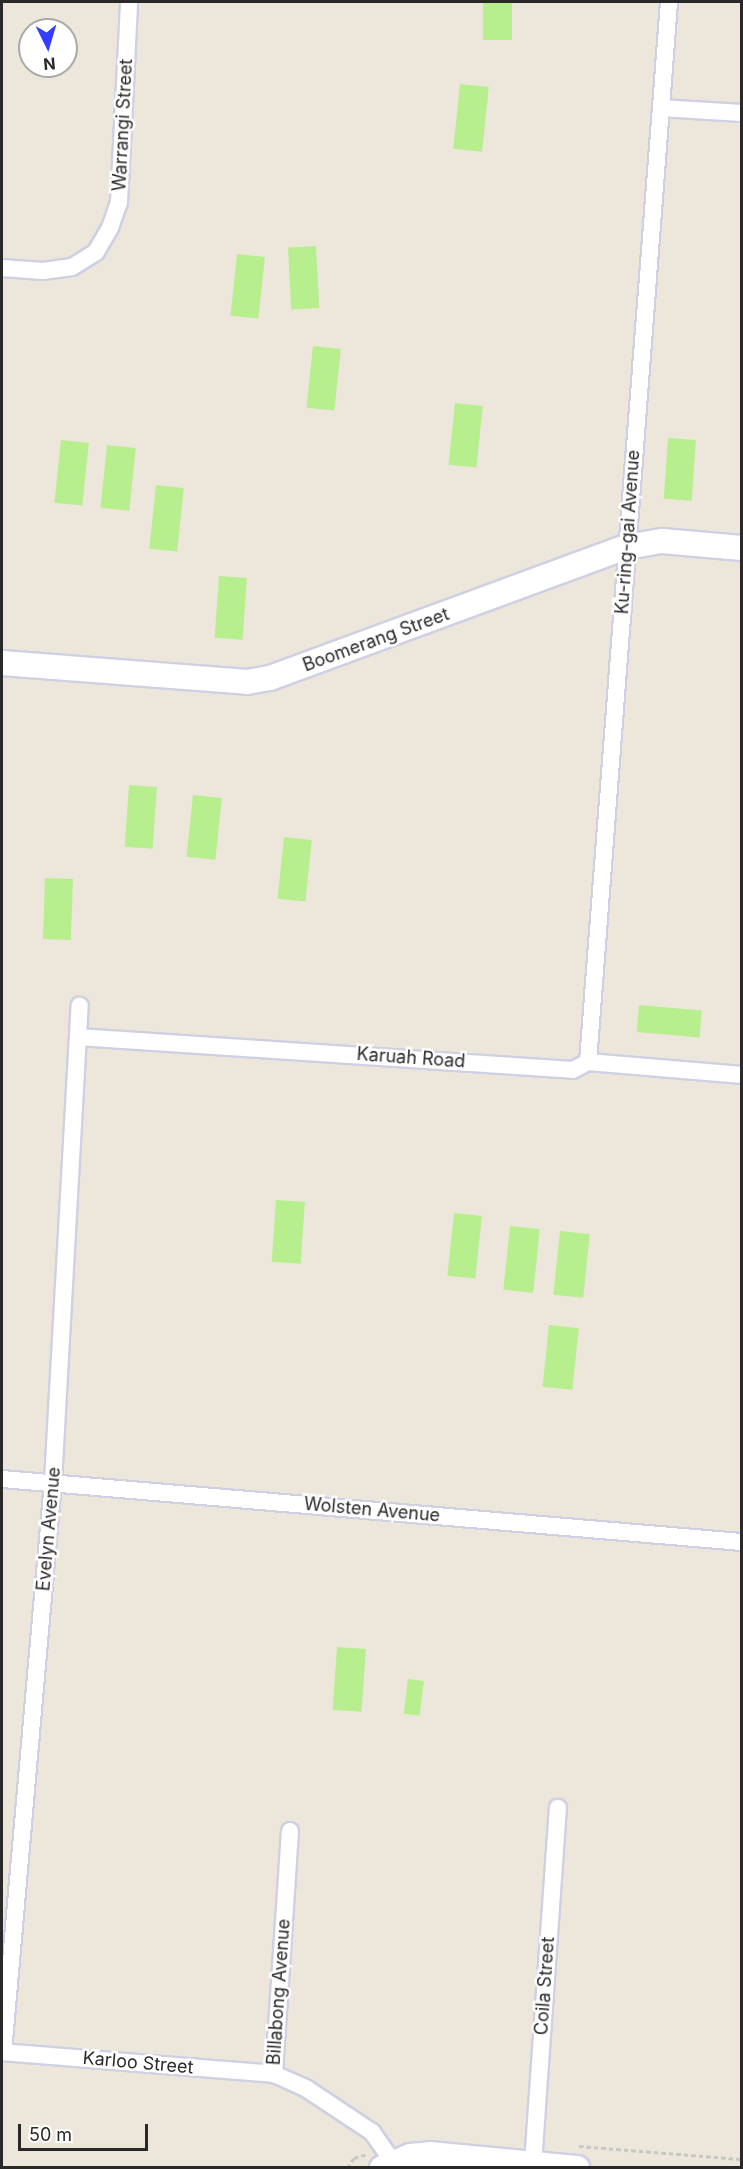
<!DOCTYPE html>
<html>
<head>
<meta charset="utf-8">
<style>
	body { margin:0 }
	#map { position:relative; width:743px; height:2169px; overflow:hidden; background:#ece7da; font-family:Inter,sans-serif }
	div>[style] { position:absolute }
	.pitch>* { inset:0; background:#b8ef8e; transform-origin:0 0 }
	.path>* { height:3px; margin-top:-1.5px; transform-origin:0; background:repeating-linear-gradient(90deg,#c7c7c7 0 4.5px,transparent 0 7.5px) }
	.roads { filter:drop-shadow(2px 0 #cfd0e3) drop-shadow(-2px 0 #cfd0e3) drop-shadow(0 2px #cfd0e3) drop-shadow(0 -2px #cfd0e3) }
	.street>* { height:16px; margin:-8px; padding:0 8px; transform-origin:8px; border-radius:8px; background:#fff }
	.secondary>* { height:24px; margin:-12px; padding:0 12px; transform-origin:12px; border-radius:12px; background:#fff }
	span { translate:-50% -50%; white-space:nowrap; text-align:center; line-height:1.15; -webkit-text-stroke:5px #fff; paint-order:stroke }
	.street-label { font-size:18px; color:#292929 }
	.frame { position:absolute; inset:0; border:3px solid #292929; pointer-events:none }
	.north { position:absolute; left:18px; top:18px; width:60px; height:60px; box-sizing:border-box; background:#fff; border:2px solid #a9a9a9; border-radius:50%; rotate:175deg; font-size:16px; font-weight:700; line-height:24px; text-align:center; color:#292929 }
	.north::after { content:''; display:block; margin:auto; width:21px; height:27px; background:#343eff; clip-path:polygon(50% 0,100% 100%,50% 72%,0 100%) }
	.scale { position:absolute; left:18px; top:2124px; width:130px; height:27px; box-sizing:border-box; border:3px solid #292929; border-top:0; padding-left:8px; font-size:18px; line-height:21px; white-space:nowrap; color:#292929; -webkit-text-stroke:4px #fff; paint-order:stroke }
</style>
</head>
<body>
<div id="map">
	<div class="pitch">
		<i style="left:483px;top:2px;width:29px;height:38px"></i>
		<i style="left:460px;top:84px;width:29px;height:65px;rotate:6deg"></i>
		<i style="left:316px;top:246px;width:62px;height:28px;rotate:87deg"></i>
		<i style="left:237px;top:254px;width:28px;height:62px;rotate:6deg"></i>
		<i style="left:313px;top:346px;width:28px;height:62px;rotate:6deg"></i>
		<i style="left:455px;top:403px;width:28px;height:62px;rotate:6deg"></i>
		<i style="left:668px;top:438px;width:28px;height:61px;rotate:4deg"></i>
		<i style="left:61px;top:440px;width:28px;height:63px;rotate:6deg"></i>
		<i style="left:107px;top:445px;width:29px;height:63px;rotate:6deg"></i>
		<i style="left:156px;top:485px;width:28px;height:64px;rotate:6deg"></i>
		<i style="left:219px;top:576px;width:28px;height:62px;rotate:4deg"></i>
		<i style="left:129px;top:785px;width:28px;height:62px;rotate:4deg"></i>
		<i style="left:193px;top:795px;width:29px;height:62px;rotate:6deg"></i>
		<i style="left:284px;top:837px;width:28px;height:62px;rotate:6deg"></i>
		<i style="left:45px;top:878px;width:28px;height:61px;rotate:2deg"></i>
		<i style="left:639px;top:1005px;width:63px;height:27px;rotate:5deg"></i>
		<i style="left:276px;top:1200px;width:29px;height:62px;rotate:4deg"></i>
		<i style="left:454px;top:1213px;width:28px;height:63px;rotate:6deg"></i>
		<i style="left:510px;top:1226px;width:30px;height:64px;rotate:6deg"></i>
		<i style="left:560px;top:1231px;width:30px;height:64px;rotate:6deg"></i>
		<i style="left:549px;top:1325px;width:30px;height:62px;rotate:6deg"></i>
		<i style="left:337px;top:1647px;width:29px;height:63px;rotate:4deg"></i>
		<i style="left:408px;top:1679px;width:16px;height:35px;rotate:7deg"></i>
	</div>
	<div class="path">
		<i style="left:579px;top:2146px;width:164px;rotate:4.6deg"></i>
		<i style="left:347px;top:2168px;width:12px;rotate:-55deg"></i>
		<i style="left:354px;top:2158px;width:14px;rotate:-17deg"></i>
	</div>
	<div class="roads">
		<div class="street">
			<i style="left:661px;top:108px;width:81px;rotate:3.5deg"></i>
			<i style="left:2px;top:268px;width:41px;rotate:4.2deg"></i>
			<i style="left:43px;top:271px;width:29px;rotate:-8deg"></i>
			<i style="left:72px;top:267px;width:28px;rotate:-32deg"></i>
			<i style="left:96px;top:252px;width:28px;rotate:-60deg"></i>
			<i style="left:110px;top:228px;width:28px;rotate:-71deg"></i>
			<i style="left:119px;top:202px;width:200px;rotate:-87.1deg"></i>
			<i style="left:78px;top:1037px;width:496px;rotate:3.8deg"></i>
			<i style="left:573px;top:1070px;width:17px;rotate:-28deg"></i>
			<i style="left:588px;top:1062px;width:155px;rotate:4.8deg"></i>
			<i style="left:588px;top:1062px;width:1063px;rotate:-85.63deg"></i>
			<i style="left:2px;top:1479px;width:743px;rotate:4.87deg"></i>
			<i style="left:290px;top:1831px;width:244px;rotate:93.8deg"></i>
			<i style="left:274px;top:2074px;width:36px;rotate:24deg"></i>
			<i style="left:307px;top:2089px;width:78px;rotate:33.5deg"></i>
			<i style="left:372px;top:2132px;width:37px;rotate:55deg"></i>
			<i style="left:2px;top:2052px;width:273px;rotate:4.6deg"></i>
			<i style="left:3px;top:2052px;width:572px;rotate:-84.99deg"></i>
			<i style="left:53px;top:1482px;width:477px;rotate:-86.8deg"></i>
			<i style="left:533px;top:2164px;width:357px;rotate:-86deg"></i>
		</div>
		<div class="secondary">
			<i style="left:2px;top:663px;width:246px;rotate:4.4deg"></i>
			<i style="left:247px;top:682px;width:23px;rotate:-10deg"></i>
			<i style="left:270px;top:678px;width:380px;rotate:-20.2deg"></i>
			<i style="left:627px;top:547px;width:36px;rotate:-10deg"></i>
			<i style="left:662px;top:541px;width:80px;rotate:5deg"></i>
			<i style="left:382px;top:2168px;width:30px;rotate:-23deg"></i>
			<i style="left:410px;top:2156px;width:21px;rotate:-5deg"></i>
			<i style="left:431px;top:2154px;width:147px;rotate:5.5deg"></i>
		</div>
	</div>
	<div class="street-label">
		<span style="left:123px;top:125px;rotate:-87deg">Warrangi Street</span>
		<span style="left:628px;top:532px;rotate:-86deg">Ku-ring-gai Avenue</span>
		<span style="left:376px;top:640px;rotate:-20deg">Boomerang Street</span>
		<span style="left:411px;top:1058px;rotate:4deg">Karuah Road</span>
		<span style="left:372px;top:1510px;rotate:5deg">Wolsten Avenue</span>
		<span style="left:49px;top:1529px;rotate:-85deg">Evelyn Avenue</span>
		<span style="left:545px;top:1986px;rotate:-86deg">Coila Street</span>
		<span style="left:279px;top:1992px;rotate:-86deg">Billabong Avenue</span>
		<span style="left:138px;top:2063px;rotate:5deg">Karloo Street</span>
	</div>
	<div class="frame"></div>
	<div class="north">N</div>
	<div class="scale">50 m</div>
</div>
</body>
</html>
